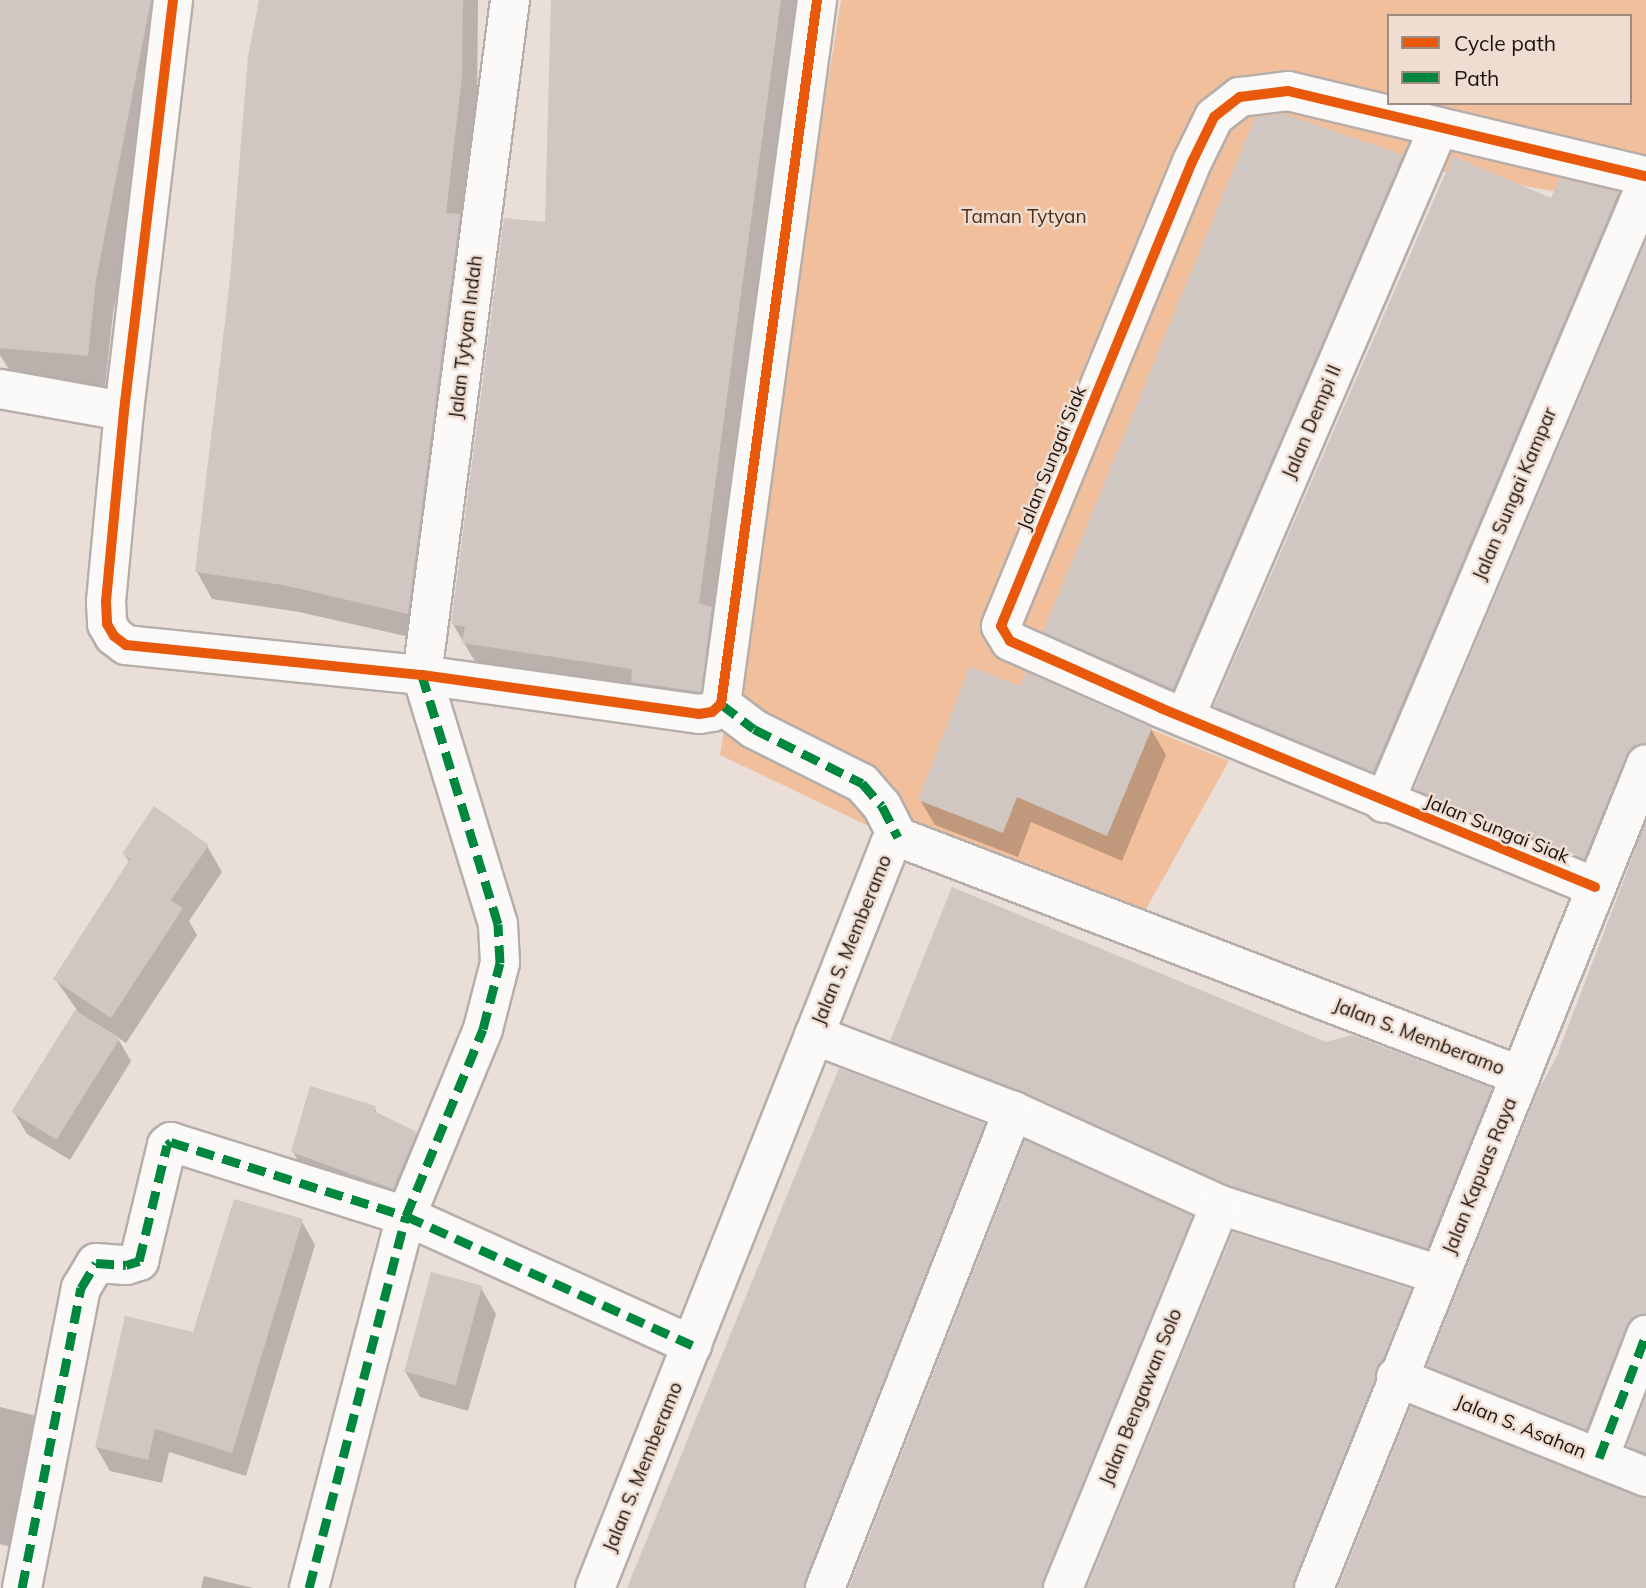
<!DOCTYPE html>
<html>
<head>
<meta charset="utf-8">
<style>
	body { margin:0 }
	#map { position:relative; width:1646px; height:1588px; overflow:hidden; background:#e9ded8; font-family:Mulish,sans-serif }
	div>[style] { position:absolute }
	.green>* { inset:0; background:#f1bf9c }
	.shadow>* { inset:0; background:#0003 }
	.building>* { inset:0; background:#d0c7c2; transform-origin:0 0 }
	.roads { filter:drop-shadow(2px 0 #b6aeaa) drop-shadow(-2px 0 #b6aeaa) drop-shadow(0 2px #b6aeaa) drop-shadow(0 -2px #b6aeaa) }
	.street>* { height:38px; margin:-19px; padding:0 19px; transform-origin:19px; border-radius:19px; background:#fcfaf9 }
	.quiet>* { height:9px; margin-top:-4.5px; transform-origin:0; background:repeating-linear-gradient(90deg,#00873e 0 18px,transparent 0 27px) }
	.cycleway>* { height:10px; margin:-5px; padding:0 5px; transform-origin:5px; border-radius:5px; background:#e8590c }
	span { translate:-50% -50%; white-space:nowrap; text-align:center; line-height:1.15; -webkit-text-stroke:5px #f0ddd1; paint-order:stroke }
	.park-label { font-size:19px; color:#4f2e15 }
	.street-label { font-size:19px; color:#1b1410 }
	.legend { position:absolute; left:1387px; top:14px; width:245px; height:91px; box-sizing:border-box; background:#f0ddd1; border:2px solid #9b8d84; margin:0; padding:9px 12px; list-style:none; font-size:21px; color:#1b1410 }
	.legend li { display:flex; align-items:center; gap:14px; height:35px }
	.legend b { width:35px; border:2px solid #9b8d84 }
</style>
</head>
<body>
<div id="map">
	<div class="green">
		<i style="clip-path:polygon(evenodd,841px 0,1646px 0,1646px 207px,1298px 147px,1034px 682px,1229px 761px,1132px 934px,942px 861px,720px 755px,841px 0,1389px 16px,1630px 16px,1630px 103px,1389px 103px,1389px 16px)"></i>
	</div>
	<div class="shadow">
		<i style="clip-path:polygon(0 0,177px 0,113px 313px,105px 387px,15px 379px,0 355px)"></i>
		<i style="clip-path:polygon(259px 0,478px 0,477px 105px,423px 640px,299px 612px,212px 599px,197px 572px,232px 280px,250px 58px)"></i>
		<i style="clip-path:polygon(553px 0,800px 0,717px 721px,481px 672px,453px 624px,547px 224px)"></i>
		<i style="clip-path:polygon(1402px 156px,1416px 181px,1187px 713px,1059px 656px,1045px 631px)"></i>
		<i style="clip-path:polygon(1618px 194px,1632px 217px,1387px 794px,1229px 729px,1216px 706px,1552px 200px)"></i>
		<i style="clip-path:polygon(1646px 242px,1646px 771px,1598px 882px,1430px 813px,1416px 788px)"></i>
		<i style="clip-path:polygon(1021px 688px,1151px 729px,1166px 755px,1122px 861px,1031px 822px,1018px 857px,935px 825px,920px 800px)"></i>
		<i style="clip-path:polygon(1646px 822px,1646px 1345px,1600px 1453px,1443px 1390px,1429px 1366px,1557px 1058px)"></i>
		<i style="clip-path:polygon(207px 846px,222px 872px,189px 921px,197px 935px,126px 1043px,117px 1037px,131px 1061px,70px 1160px,27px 1134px,14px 1112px,77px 1010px,55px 979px,130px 863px,124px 854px)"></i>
		<i style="clip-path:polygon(892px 1040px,1326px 1044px,1491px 1090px,1505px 1115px,1441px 1272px,906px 1065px)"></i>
		<i style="clip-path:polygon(374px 1107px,379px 1116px,416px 1133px,431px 1159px,408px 1214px,308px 1178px,293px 1152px)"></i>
		<i style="clip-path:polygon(983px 1125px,998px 1150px,826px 1588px,629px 1588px)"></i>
		<i style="clip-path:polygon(1191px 1218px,1205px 1243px,1064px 1588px,1041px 1588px,1188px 1231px,1184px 1231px,1040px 1588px,850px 1588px)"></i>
		<i style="clip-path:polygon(301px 1220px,315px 1245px,246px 1476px,169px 1452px,162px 1483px,110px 1471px,96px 1447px)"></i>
		<i style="clip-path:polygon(481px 1288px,496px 1314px,468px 1411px,420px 1397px,405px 1371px)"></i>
		<i style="clip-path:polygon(1410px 1290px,1424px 1316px,1314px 1588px,1089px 1588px)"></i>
		<i style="clip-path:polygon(1646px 1401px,1646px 1471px,1629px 1446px)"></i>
		<i style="clip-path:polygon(0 1407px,33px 1415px,40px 1428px,16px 1548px,0 1544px)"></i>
		<i style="clip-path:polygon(204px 1576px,253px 1588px,201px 1588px)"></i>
	</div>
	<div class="building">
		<i style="clip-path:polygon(0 0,151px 0,96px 280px,88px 356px,0 348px)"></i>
		<i style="clip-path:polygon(259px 0,463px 0,462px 77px,446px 213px,460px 214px,408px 614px,283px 585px,195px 572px,230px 279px,248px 56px)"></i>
		<i style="clip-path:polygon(551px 0,781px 0,699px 603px,712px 607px,701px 692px,631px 682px,632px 669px,462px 643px,465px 627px,451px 624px,504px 218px,545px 222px)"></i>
		<i style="clip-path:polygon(1284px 114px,1403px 155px,1173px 689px,1043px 632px,1255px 117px)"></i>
		<i style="clip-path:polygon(1453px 156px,1551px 198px,1560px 178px,1619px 192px,1373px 772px,1214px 706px)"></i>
		<i style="clip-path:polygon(1646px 241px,1646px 743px,1633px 746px,1626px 756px,1584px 859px,1414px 789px)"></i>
		<i style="clip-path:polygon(970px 666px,1020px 686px,1026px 672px,1152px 728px,1107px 836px,1017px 797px,1003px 833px,918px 800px)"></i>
		<i style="clip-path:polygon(154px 806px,209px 845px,171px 900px,183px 908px,111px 1018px,53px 979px,130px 859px,122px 854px)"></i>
		<i style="clip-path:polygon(1646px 823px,1646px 1314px,1633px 1318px,1626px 1327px,1586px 1430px,1427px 1366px,1538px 1091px,1556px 1058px)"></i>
		<i style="clip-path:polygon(952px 887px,1326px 1042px,1352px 1035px,1492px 1088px,1427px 1248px,1228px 1185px,1021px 1091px,890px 1041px)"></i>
		<i style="left:75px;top:1010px;width:53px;height:120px;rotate:32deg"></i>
		<i style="clip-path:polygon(839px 1068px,985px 1124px,804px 1588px,627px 1588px)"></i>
		<i style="clip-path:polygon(310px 1086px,376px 1106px,374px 1111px,417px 1132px,393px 1189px,291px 1152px)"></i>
		<i style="clip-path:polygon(1025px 1140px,1192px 1216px,1042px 1588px,849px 1588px)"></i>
		<i style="clip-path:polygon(234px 1199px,303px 1219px,232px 1453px,155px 1429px,148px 1460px,95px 1447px,125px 1316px,193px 1332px)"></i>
		<i style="clip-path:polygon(1233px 1232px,1411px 1289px,1293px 1588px,1087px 1588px)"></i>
		<i style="left:431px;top:1272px;width:53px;height:103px;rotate:15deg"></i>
		<i style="clip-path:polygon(1646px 1396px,1646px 1453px,1627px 1446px)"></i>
		<i style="clip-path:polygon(1411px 1406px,1646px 1498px,1646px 1588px,1338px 1588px)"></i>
	</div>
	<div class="roads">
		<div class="street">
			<i style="left:173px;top:0;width:414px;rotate:96.8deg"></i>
			<i style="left:124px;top:411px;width:192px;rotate:95.4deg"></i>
			<i style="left:106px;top:602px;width:22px;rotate:87deg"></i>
			<i style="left:107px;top:624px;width:14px;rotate:60deg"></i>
			<i style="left:114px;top:636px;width:15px;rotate:37deg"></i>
			<i style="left:126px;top:645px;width:298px;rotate:5.8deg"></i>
			<i style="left:422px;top:675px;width:280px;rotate:8deg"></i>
			<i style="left:699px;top:714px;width:13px;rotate:-9deg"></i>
			<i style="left:712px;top:712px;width:12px;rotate:-42deg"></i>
			<i style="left:721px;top:704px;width:711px;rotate:-82.23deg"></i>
			<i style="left:0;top:389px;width:126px;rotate:10.1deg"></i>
			<i style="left:721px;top:704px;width:41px;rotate:37.1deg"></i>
			<i style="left:754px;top:729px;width:121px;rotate:26.6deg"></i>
			<i style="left:862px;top:783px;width:30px;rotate:49deg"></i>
			<i style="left:882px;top:806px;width:35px;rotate:63deg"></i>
			<i style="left:1185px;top:717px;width:642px;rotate:-66.71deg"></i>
			<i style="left:1384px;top:803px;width:671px;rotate:-67.03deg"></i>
			<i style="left:1595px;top:887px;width:469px;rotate:-157.6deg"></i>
			<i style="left:1161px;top:708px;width:165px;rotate:-156.1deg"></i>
			<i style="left:1010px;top:641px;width:17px;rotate:-121deg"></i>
			<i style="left:1001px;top:626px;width:502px;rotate:-67.63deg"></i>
			<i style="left:1192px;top:162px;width:50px;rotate:-63.9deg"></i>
			<i style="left:1214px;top:117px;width:33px;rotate:-38deg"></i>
			<i style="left:1240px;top:97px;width:48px;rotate:-7.1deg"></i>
			<i style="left:1288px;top:91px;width:368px;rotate:13.4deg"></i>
			<i style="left:814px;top:1035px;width:213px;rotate:20.9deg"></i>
			<i style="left:1013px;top:1111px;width:227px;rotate:24.4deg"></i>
			<i style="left:1220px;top:1205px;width:230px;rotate:17.7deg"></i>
			<i style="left:1396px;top:1377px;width:269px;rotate:21.8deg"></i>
			<i style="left:1599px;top:1458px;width:132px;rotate:-69.1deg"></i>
			<i style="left:22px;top:1588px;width:306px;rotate:-78.9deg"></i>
			<i style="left:81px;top:1288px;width:29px;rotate:-59deg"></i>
			<i style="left:96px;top:1263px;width:30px;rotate:4deg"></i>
			<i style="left:126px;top:1265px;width:14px;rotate:-17deg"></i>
			<i style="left:139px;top:1261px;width:119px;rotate:-76.4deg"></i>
			<i style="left:167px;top:1145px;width:5px;rotate:-37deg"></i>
			<i style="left:171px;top:1142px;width:246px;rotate:17.5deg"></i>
			<i style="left:406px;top:1216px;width:314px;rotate:24.3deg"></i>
			<i style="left:309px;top:1588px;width:384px;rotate:-75.4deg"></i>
			<i style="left:406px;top:1216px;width:202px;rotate:-67.6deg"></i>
			<i style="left:483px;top:1029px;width:68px;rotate:-75.6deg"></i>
			<i style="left:500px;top:963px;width:39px;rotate:-93deg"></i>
			<i style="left:498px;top:924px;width:260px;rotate:-107deg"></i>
			<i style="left:422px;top:675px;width:681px;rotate:-82.57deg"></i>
			<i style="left:595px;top:1588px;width:800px;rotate:-68.37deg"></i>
			<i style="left:890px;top:844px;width:11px;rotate:-41deg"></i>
			<i style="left:898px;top:837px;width:667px;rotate:20.99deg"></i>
			<i style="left:825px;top:1588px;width:513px;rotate:-68.49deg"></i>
			<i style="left:1063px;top:1588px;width:414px;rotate:-67.7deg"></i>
			<i style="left:1314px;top:1588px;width:888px;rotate:-68.05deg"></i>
		</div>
	</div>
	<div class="quiet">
		<i style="left:721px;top:704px;width:41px;rotate:37.1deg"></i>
		<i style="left:754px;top:729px;width:121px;rotate:26.6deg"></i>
		<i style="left:862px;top:783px;width:30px;rotate:49deg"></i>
		<i style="left:882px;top:806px;width:35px;rotate:63deg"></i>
		<i style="left:1599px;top:1458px;width:132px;rotate:-69.1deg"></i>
		<i style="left:22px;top:1588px;width:306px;rotate:-78.9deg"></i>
		<i style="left:81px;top:1288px;width:29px;rotate:-59deg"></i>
		<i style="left:96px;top:1263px;width:30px;rotate:4deg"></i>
		<i style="left:126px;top:1265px;width:14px;rotate:-17deg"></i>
		<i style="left:139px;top:1261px;width:119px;rotate:-76.4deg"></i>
		<i style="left:167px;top:1145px;width:5px;rotate:-37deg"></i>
		<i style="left:171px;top:1142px;width:246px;rotate:17.5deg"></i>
		<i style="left:406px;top:1216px;width:314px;rotate:24.3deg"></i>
		<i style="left:309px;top:1588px;width:384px;rotate:-75.4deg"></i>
		<i style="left:406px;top:1216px;width:202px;rotate:-67.6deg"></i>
		<i style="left:483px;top:1029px;width:68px;rotate:-75.6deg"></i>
		<i style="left:500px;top:963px;width:39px;rotate:-93deg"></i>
		<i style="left:498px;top:924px;width:260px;rotate:-107deg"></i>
	</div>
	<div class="cycleway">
		<i style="left:173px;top:0;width:414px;rotate:96.8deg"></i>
		<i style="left:124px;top:411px;width:192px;rotate:95.4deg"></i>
		<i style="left:106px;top:602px;width:22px;rotate:87deg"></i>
		<i style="left:107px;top:624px;width:14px;rotate:60deg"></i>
		<i style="left:114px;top:636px;width:15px;rotate:37deg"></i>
		<i style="left:126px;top:645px;width:298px;rotate:5.8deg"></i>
		<i style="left:422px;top:675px;width:280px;rotate:8deg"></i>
		<i style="left:699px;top:714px;width:13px;rotate:-9deg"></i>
		<i style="left:712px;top:712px;width:12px;rotate:-42deg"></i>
		<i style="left:721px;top:704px;width:711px;rotate:-82.23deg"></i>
		<i style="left:1595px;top:887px;width:469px;rotate:-157.6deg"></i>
		<i style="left:1161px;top:708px;width:165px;rotate:-156.1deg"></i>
		<i style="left:1010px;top:641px;width:17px;rotate:-121deg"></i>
		<i style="left:1001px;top:626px;width:502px;rotate:-67.63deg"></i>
		<i style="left:1192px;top:162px;width:50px;rotate:-63.9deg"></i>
		<i style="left:1214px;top:117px;width:33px;rotate:-38deg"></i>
		<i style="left:1240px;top:97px;width:48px;rotate:-7.1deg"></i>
		<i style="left:1288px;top:91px;width:368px;rotate:13.4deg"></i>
	</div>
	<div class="park-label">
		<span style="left:1024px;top:217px">Taman Tytyan</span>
	</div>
	<div class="street-label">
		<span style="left:466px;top:337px;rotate:-83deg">Jalan Tytyan Indah</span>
		<span style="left:1312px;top:422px;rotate:-67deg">Jalan Dempi II</span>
		<span style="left:1052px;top:458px;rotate:-68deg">Jalan Sungai Siak</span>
		<span style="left:1515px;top:494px;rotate:-67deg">Jalan Sungai Kampar</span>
		<span style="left:1497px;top:829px;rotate:22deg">Jalan Sungai Siak</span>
		<span style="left:852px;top:940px;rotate:-68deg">Jalan S. Memberamo</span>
		<span style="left:1419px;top:1037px;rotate:21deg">Jalan S. Memberamo</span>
		<span style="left:1480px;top:1176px;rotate:-68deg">Jalan Kapuas Raya</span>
		<span style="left:1141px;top:1397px;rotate:-68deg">Jalan Bengawan Solo</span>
		<span style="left:1521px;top:1427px;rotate:22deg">Jalan S. Asahan</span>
		<span style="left:643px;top:1467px;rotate:-68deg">Jalan S. Memberamo</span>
	</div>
	<ul class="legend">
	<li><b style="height:9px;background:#e8590c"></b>Cycle path</li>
	<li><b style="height:9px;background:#00873e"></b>Path</li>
	</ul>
</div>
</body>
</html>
